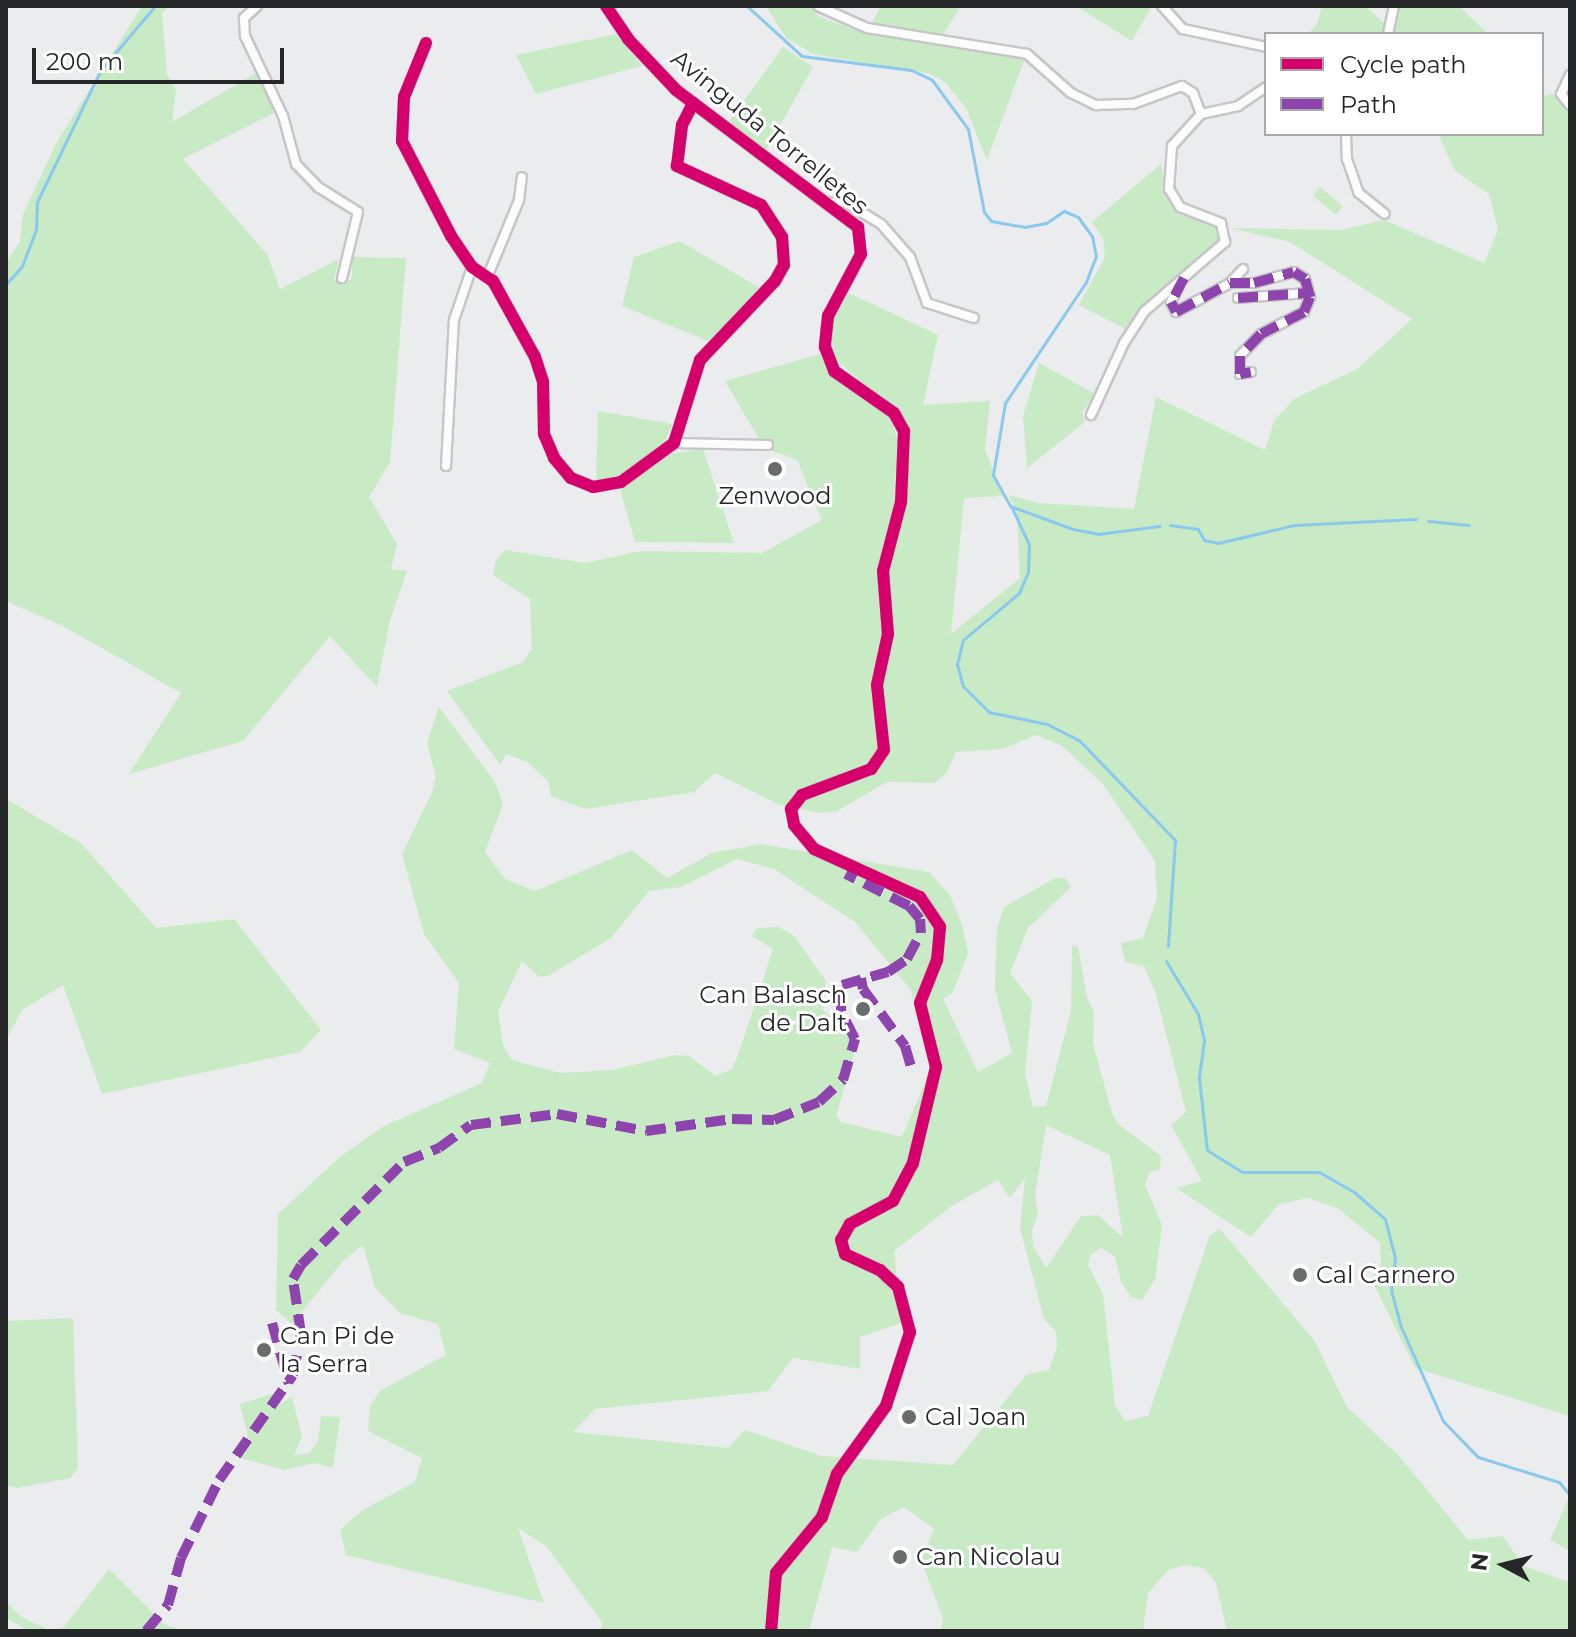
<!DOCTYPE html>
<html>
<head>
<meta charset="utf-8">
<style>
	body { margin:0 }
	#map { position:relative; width:1576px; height:1637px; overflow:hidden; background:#ebecee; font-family:Montserrat,sans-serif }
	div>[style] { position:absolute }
	.green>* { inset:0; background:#c8ebc6; transform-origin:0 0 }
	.stream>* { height:3px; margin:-1.5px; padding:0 1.5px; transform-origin:1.5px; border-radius:1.5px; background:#8ac8ee }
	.roads { filter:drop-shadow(2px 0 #c6c6c8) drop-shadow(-2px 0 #c6c6c8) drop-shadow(0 2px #c6c6c8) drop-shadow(0 -2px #c6c6c8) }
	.street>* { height:8px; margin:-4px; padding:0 4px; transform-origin:4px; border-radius:4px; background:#fcfcfc }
	.quiet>* { height:10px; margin-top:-5px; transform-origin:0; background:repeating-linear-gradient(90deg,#8e44ad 0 20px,transparent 0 30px) }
	.cycleway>* { height:12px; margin:-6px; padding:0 6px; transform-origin:6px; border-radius:6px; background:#d6006c }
	.dots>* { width:22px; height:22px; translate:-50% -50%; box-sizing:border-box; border:4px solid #fff; border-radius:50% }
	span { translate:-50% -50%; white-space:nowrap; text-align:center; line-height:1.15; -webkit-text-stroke:6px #fff; paint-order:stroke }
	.street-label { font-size:24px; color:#252627 }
	.poi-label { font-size:24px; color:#252627 }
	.right { translate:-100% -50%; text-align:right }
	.left { translate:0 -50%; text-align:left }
	.frame { position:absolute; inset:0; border:8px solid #252627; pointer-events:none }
	.legend { position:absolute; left:1264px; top:32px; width:280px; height:104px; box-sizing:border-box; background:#fff; border:2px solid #a8a8a9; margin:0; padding:10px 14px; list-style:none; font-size:24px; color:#252627 }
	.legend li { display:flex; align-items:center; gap:16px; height:40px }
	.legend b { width:40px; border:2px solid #a8a8a9 }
	.north { position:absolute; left:1464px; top:1525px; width:80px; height:80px; -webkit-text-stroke:6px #fff; paint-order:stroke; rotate:277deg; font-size:22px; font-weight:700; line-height:32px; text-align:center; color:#252627 }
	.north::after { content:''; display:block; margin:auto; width:28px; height:36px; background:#252627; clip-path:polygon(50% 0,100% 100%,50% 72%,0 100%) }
	.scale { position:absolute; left:32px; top:48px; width:252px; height:36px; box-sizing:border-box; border:4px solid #252627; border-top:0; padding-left:10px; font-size:24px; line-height:28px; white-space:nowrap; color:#252627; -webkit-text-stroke:6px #fff; paint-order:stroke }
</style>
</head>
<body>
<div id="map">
	<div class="green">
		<i style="clip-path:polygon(142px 6px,170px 6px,162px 13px,167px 75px,176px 89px,172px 122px,256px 73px,276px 112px,183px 159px,267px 254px,280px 289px,339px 259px,334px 279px,344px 285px,352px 278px,351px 257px,406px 258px,390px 462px,369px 497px,397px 544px,391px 569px,407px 571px,390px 620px,377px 687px,330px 636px,243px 741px,129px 774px,181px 693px,63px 626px,6px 601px,6px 262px,20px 242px,23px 214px,57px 142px)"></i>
		<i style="clip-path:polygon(766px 6px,809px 6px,820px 17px,856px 30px,1025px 58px,987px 160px,966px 108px,945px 82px,930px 74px,813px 54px,786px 38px)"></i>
		<i style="clip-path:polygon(881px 6px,961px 6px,943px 35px,871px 24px)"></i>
		<i style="clip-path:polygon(1076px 6px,1152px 6px,1132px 41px)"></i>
		<i style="clip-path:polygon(1322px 6px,1365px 6px,1386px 25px,1384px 34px,1308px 34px,1317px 24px)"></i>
		<i style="clip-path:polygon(1400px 6px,1459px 6px,1488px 34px,1393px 34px)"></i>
		<i style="clip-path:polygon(616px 34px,642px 66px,536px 94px,516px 55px)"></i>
		<i style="clip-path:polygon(783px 47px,813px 67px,765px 152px,728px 123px)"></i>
		<i style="clip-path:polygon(1558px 93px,1570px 110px,1570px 1416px,1415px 1368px,1371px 1278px,1381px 1263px,1380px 1243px,1339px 1209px,1308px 1198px,1279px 1204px,1251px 1237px,1176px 1188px,1202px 1181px,1171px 1125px,1186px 1112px,1156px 994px,1144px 966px,1125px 962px,1121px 943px,1143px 938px,1157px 898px,1155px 861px,1103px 784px,1061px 745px,1036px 735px,1002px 749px,956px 752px,946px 774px,934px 783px,887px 782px,837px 811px,820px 813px,780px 805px,715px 773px,694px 792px,585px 809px,551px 796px,548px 781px,527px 762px,506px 754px,500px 765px,447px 691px,523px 662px,532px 649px,530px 599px,493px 575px,496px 560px,505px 550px,585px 563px,641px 551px,762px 553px,822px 520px,797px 460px,773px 451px,772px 440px,759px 439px,725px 381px,820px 354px,831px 376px,889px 415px,898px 441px,894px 494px,905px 499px,910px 451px,906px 420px,834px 358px,830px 327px,849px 293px,938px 335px,923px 405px,990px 401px,985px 450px,1003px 496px,964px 498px,951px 634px,1020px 578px,1017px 513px,1008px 495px,1039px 503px,1134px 509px,1156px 397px,1265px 450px,1274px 421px,1294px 399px,1357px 369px,1412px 319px,1290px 242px,1230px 228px,1341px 230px,1384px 220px,1484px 263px,1498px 230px,1489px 194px,1455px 171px,1438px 134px,1542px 134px,1542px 96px)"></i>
		<i style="clip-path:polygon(1161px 164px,1168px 200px,1183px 214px,1216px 224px,1221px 241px,1149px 301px,1127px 330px,1079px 305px,1105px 257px,1103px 239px,1092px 222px)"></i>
		<i style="left:1320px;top:187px;width:30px;height:11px;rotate:40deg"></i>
		<i style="clip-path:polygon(680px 241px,761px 289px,708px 341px,622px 306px,634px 257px)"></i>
		<i style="clip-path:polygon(1039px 363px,1095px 394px,1082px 412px,1085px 422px,1027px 468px,1023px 416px)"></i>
		<i style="clip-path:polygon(598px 411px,673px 424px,664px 443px,643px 462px,614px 480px,596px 482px)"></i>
		<i style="clip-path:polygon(703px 449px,734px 543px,635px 542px,620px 489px,670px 454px)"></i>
		<i style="clip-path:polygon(evenodd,439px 707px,495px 782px,503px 804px,485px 852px,505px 879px,535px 891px,632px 850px,667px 878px,712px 853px,761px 844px,929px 872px,950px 895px,962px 925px,968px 953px,953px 992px,943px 999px,978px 1072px,1012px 1053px,995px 989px,997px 929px,1004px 907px,1055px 878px,1065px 878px,1071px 887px,1028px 928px,1010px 973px,1032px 1001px,1025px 1074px,1033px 1107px,1046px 1106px,1071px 1011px,1072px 945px,1078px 947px,1087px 998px,1094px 1012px,1093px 1044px,1112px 1113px,1118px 1124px,1161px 1156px,1160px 1169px,1150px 1172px,1145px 1185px,1162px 1225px,1155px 1279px,1142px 1300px,1131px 1297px,1121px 1282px,1115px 1257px,1101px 1248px,1090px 1255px,1088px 1265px,1103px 1294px,1115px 1405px,1125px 1421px,1148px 1416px,1210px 1235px,1220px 1229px,1314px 1340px,1347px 1407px,1399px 1456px,1468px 1540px,1503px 1536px,1523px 1566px,1569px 1582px,1570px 1575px,1570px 1631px,1227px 1631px,1216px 1583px,1204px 1568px,1185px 1565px,1168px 1570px,1148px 1593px,1143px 1631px,941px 1631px,943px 1618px,921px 1561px,934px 1529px,904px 1507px,881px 1519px,857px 1552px,832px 1547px,809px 1631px,601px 1631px,602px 1622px,546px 1546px,518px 1528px,544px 1603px,346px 1555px,340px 1530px,361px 1511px,415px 1482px,422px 1458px,368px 1431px,370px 1406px,381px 1390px,446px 1355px,438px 1324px,400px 1313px,375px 1288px,363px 1245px,343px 1261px,292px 1324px,276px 1310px,278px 1214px,341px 1156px,384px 1126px,482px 1083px,490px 1063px,454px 1049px,459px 983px,424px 934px,402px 854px,432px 793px,436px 777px,427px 743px,439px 707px,737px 859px,774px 869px,855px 922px,910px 989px,933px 1063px,902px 1137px,841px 1122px,836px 1116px,855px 1051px,852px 1037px,823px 1010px,826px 981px,794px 936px,779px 927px,757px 928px,752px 936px,773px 949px,738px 1055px,732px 1069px,716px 1076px,689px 1056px,675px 1055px,612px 1070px,560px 1073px,512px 1060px,503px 1045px,498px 1012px,522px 961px,539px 977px,548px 976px,611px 938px,649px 891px,681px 887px,737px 859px,439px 707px,1046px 1125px,1110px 1155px,1123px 1238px,1098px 1215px,1081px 1216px,1046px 1268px,1033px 1246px,1032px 1230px,1038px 1214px,1035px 1195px,1046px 1125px,439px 707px,1025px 1178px,1020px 1228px,1044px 1319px,1056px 1332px,1057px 1347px,1049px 1370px,1027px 1374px,953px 1465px,822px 1456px,745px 1430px,728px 1448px,573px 1432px,595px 1409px,768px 1391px,793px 1358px,860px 1369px,860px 1337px,901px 1323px,894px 1251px,953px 1205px,998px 1180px,1010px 1198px,1025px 1178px)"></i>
		<i style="clip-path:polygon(6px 799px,81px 843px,156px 928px,234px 919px,321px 1030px,300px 1052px,102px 1094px,63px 985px,22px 1010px,6px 1040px)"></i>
		<i style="clip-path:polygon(73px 1318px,78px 1468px,70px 1478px,17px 1488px,6px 1485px,6px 1321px)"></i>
		<i style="clip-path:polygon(275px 1393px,281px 1403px,292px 1397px,302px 1437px,294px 1455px,309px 1453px,318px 1441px,321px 1416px,340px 1417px,333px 1468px,315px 1463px,284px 1470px,240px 1458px,248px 1436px,240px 1404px)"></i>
		<i style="clip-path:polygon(1570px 1495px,1570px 1551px,1550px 1540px)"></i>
		<i style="clip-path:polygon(109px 1569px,164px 1624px,183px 1631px,29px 1631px,6px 1618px,6px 1602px,21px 1617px,49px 1630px,63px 1628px)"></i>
	</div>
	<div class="stream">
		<i style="left:747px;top:6px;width:74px;rotate:42.3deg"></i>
		<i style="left:802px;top:56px;width:110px;rotate:7.3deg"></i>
		<i style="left:911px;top:70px;width:23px;rotate:25deg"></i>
		<i style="left:932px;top:80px;width:61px;rotate:53.7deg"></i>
		<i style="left:968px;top:129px;width:85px;rotate:79.1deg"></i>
		<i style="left:984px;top:212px;width:11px;rotate:52deg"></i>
		<i style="left:991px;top:221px;width:35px;rotate:10deg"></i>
		<i style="left:1025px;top:227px;width:21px;rotate:-11deg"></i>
		<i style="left:1046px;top:223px;width:22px;rotate:-34deg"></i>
		<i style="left:1064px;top:211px;width:15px;rotate:23deg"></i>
		<i style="left:1078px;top:217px;width:24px;rotate:54deg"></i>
		<i style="left:1092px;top:236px;width:20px;rotate:79deg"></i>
		<i style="left:1096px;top:256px;width:28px;rotate:111deg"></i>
		<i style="left:1086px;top:282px;width:146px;rotate:123.8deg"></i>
		<i style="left:1005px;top:403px;width:73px;rotate:99.5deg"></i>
		<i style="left:993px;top:475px;width:35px;rotate:61deg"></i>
		<i style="left:1010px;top:506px;width:67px;rotate:20.1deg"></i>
		<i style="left:1073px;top:529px;width:25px;rotate:11deg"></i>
		<i style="left:1098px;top:534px;width:62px;rotate:-7.5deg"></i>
		<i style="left:6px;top:284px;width:24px;rotate:-48deg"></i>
		<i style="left:22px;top:266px;width:39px;rotate:-69deg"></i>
		<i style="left:36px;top:230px;width:28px;rotate:-88deg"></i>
		<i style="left:37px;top:202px;width:145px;rotate:-64.3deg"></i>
		<i style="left:100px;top:71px;width:85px;rotate:-49.8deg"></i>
		<i style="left:1012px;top:508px;width:40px;rotate:65deg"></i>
		<i style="left:1029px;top:544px;width:28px;rotate:92deg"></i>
		<i style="left:1028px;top:572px;width:23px;rotate:113deg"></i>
		<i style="left:1019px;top:593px;width:73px;rotate:140deg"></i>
		<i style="left:963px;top:640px;width:25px;rotate:104deg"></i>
		<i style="left:957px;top:664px;width:23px;rotate:75deg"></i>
		<i style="left:963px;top:686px;width:37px;rotate:45deg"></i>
		<i style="left:989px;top:712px;width:59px;rotate:11.7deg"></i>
		<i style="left:1047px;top:724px;width:36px;rotate:27deg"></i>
		<i style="left:1079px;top:740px;width:139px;rotate:46.2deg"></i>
		<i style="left:1175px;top:840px;width:106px;rotate:93.8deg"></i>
		<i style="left:1428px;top:521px;width:41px;rotate:5.6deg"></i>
		<i style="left:1170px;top:525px;width:28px;rotate:8deg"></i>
		<i style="left:1198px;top:529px;width:13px;rotate:61deg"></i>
		<i style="left:1204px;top:540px;width:14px;rotate:12deg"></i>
		<i style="left:1218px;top:543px;width:78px;rotate:-13.3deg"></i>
		<i style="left:1294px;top:525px;width:122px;rotate:-2.8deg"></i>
		<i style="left:1166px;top:961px;width:62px;rotate:58.9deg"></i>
		<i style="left:1198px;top:1014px;width:28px;rotate:77deg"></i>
		<i style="left:1204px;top:1041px;width:37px;rotate:98deg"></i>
		<i style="left:1199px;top:1078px;width:72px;rotate:83.7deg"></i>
		<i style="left:1207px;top:1150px;width:41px;rotate:32.2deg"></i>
		<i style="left:1242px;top:1172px;width:77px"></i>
		<i style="left:1319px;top:1172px;width:40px;rotate:29.7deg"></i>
		<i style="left:1354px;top:1192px;width:41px;rotate:41.1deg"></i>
		<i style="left:1385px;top:1219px;width:40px;rotate:75.6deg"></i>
		<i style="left:1395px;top:1258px;width:32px;rotate:97deg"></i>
		<i style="left:1391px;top:1290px;width:38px;rotate:75deg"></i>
		<i style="left:1401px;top:1327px;width:103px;rotate:65.9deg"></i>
		<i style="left:1443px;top:1421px;width:50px;rotate:45.8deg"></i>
		<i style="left:1478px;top:1457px;width:85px;rotate:17.2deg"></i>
		<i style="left:1559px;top:1482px;width:17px;rotate:50deg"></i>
	</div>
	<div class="roads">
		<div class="street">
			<i style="left:257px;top:6px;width:18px;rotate:137deg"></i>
			<i style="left:244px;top:18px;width:18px;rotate:87deg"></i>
			<i style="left:245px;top:36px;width:89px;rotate:64.6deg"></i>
			<i style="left:283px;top:116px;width:50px;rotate:74.8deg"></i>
			<i style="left:296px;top:164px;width:32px;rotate:46deg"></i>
			<i style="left:318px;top:187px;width:47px;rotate:32deg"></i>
			<i style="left:358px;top:212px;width:68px;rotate:103.6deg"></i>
			<i style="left:606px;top:6px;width:40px;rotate:56deg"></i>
			<i style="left:628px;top:39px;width:70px;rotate:46.7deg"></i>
			<i style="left:676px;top:90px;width:228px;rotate:37deg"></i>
			<i style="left:858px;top:227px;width:27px;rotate:84deg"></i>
			<i style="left:861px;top:254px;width:70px;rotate:118deg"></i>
			<i style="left:828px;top:316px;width:31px;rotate:96deg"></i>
			<i style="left:825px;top:347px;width:26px;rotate:69deg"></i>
			<i style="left:834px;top:371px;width:73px;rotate:35deg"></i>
			<i style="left:894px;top:413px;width:21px;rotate:61deg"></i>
			<i style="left:904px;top:431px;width:71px;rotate:92.4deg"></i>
			<i style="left:901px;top:502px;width:71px;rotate:104.6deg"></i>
			<i style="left:883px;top:571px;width:63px;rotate:85.5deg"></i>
			<i style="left:888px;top:634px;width:52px;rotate:102.2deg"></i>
			<i style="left:877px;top:685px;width:65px;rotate:83.9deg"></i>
			<i style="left:884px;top:750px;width:23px;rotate:124deg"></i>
			<i style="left:871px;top:769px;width:74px;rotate:159.4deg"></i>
			<i style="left:802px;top:795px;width:18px;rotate:128deg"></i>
			<i style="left:791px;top:809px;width:16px;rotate:79deg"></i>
			<i style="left:794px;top:825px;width:31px;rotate:50deg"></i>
			<i style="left:814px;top:849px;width:116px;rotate:24.4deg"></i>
			<i style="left:920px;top:897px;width:36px;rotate:56deg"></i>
			<i style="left:940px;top:927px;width:33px;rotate:95deg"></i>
			<i style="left:937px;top:960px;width:46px;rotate:111.6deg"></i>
			<i style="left:920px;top:1003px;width:66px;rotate:76deg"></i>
			<i style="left:936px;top:1067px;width:99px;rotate:103.5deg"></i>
			<i style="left:913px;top:1163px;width:43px;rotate:117.8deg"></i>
			<i style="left:893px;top:1201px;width:49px;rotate:151.9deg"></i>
			<i style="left:850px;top:1224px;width:18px;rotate:119deg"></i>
			<i style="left:841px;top:1240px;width:15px;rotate:74deg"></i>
			<i style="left:845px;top:1254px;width:38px;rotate:25deg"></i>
			<i style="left:880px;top:1270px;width:25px;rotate:43deg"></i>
			<i style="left:898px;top:1287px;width:47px;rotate:75.1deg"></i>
			<i style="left:910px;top:1332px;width:78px;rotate:108deg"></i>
			<i style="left:886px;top:1406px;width:84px;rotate:125.8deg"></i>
			<i style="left:837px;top:1474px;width:46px;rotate:109.2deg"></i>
			<i style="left:822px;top:1517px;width:72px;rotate:129.4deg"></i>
			<i style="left:776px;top:1573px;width:58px;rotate:94.9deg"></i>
			<i style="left:818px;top:6px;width:54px;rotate:24.2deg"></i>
			<i style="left:867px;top:28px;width:162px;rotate:9.2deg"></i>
			<i style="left:1027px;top:54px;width:59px;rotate:41.6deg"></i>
			<i style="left:1071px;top:93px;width:28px;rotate:26deg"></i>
			<i style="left:1096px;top:105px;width:37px;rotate:-2deg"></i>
			<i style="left:1133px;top:104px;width:52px;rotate:-20.2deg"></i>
			<i style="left:1182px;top:86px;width:13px;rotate:32deg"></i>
			<i style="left:1193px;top:93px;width:22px;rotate:69deg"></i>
			<i style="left:1162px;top:6px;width:31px;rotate:48deg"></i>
			<i style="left:1183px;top:29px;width:85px;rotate:12.2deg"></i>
			<i style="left:1388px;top:34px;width:29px;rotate:-78deg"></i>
			<i style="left:426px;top:43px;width:58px;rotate:112.2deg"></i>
			<i style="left:404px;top:97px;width:44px;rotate:92.6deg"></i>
			<i style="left:402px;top:141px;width:107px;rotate:62.7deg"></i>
			<i style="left:451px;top:236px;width:37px;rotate:56deg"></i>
			<i style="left:472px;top:267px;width:25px;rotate:34deg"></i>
			<i style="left:493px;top:281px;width:87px;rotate:61.1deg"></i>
			<i style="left:535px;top:357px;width:26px;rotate:72deg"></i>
			<i style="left:543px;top:382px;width:52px;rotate:88.9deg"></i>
			<i style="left:544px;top:434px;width:26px;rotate:67deg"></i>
			<i style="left:554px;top:458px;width:26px;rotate:50deg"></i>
			<i style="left:571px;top:478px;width:24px;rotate:22deg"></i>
			<i style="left:593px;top:487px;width:28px;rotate:-10deg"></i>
			<i style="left:621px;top:482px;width:66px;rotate:-36.3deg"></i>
			<i style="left:674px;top:443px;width:87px;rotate:-72.6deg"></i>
			<i style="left:700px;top:360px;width:109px;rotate:-46.5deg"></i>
			<i style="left:775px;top:281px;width:18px;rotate:-61deg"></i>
			<i style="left:784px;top:265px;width:28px;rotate:-94deg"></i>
			<i style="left:782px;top:237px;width:38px;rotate:-123deg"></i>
			<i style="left:761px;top:205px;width:93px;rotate:-155.1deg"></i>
			<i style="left:677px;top:166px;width:41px;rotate:-83deg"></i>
			<i style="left:682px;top:125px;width:25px;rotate:-63deg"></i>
			<i style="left:1570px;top:75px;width:21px;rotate:115deg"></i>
			<i style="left:1561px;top:94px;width:14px;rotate:51deg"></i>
			<i style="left:1201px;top:114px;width:38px;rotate:-12deg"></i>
			<i style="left:1238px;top:106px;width:34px;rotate:-34deg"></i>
			<i style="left:1346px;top:134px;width:25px;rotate:88deg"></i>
			<i style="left:1347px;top:159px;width:36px;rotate:71deg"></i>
			<i style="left:1359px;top:193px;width:33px;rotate:39deg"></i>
			<i style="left:827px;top:203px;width:18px;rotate:-3deg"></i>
			<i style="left:845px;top:202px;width:42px;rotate:31.4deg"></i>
			<i style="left:881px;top:224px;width:44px;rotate:48.7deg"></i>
			<i style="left:910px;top:257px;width:49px;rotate:69.7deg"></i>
			<i style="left:927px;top:303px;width:49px;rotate:17.7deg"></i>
			<i style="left:488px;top:275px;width:81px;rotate:-67.5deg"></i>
			<i style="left:519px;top:200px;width:23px;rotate:-83deg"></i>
			<i style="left:1230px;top:283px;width:19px;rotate:-47deg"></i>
			<i style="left:1179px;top:285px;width:19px;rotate:115deg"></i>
			<i style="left:1171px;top:302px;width:11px;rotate:63deg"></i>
			<i style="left:1176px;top:312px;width:61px;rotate:-28.2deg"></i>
			<i style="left:1230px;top:283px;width:24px"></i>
			<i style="left:1254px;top:283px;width:41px;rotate:-15.4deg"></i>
			<i style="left:1294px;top:272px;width:13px;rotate:32deg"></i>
			<i style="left:1305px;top:279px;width:19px;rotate:74deg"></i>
			<i style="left:1310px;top:297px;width:16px;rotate:112deg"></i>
			<i style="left:1304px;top:312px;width:48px;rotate:152.9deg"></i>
			<i style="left:1261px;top:334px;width:30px;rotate:134deg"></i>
			<i style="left:1240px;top:356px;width:18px;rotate:90deg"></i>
			<i style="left:1240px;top:374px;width:11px;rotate:-10deg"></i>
			<i style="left:1238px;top:298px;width:70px;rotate:-4.1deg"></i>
			<i style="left:1091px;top:415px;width:79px;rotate:-65.4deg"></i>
			<i style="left:1124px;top:343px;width:38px;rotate:-57deg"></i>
			<i style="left:1145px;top:311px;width:106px;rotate:-40.8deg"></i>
			<i style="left:1225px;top:242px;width:19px;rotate:-102deg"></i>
			<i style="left:1221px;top:223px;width:44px;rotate:-158.7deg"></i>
			<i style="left:1180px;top:207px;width:21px;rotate:-121deg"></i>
			<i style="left:1169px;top:189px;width:43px;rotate:-86deg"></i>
			<i style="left:1172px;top:146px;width:43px;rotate:-47.8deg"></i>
			<i style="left:674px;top:443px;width:94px;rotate:1.2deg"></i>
			<i style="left:446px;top:466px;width:146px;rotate:-86.9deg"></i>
			<i style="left:454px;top:320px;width:56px;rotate:-71.2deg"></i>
		</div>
	</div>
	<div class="quiet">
		<i style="left:1184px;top:278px;width:27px;rotate:118deg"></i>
		<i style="left:1171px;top:302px;width:11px;rotate:63deg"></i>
		<i style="left:1176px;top:312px;width:61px;rotate:-28.2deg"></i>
		<i style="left:1230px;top:283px;width:24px"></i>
		<i style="left:1254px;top:283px;width:41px;rotate:-15.4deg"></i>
		<i style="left:1294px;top:272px;width:13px;rotate:32deg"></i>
		<i style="left:1305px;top:279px;width:19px;rotate:74deg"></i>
		<i style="left:1310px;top:297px;width:16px;rotate:112deg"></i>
		<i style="left:1304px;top:312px;width:48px;rotate:152.9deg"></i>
		<i style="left:1261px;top:334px;width:30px;rotate:134deg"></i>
		<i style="left:1240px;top:356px;width:18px;rotate:90deg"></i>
		<i style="left:1240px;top:374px;width:11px;rotate:-10deg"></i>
		<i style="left:1238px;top:298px;width:70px;rotate:-4.1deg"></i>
		<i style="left:861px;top:978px;width:11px;rotate:80deg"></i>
		<i style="left:863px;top:989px;width:71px;rotate:53.6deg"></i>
		<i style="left:905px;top:1046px;width:22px;rotate:74deg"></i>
		<i style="left:272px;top:1323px;width:63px;rotate:74.4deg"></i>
		<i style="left:146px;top:1631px;width:34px;rotate:-50deg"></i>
		<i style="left:168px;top:1605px;width:49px;rotate:-74.5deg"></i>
		<i style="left:181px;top:1558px;width:87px;rotate:-64deg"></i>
		<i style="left:219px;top:1480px;width:128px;rotate:-54.8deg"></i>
		<i style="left:293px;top:1375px;width:42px;rotate:-79deg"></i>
		<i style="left:301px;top:1334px;width:56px;rotate:-98.3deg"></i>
		<i style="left:293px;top:1279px;width:16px;rotate:-60deg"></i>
		<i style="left:301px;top:1265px;width:146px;rotate:-45deg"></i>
		<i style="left:404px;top:1162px;width:38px;rotate:-22deg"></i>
		<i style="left:439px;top:1148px;width:39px;rotate:-36deg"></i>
		<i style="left:471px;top:1125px;width:87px;rotate:-7.3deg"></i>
		<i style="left:557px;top:1114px;width:91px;rotate:10.8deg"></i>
		<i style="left:646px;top:1131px;width:87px;rotate:-7.9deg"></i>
		<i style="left:732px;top:1119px;width:42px;rotate:1.4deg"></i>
		<i style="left:774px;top:1120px;width:48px;rotate:-21.8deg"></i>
		<i style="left:819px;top:1102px;width:33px;rotate:-43deg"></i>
		<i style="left:843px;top:1080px;width:43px;rotate:-73.7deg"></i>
		<i style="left:855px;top:1039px;width:31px;rotate:-117deg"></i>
		<i style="left:841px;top:1011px;width:26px;rotate:-88deg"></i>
		<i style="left:842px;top:985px;width:48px;rotate:-15.8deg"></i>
		<i style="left:888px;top:972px;width:23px;rotate:-34deg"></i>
		<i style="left:907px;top:959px;width:30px;rotate:-62deg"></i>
		<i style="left:921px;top:933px;width:14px;rotate:-94deg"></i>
		<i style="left:920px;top:919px;width:17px;rotate:-130deg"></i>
		<i style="left:909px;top:906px;width:71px;rotate:-153.1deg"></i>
	</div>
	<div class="cycleway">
		<i style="left:606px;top:6px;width:40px;rotate:56deg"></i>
		<i style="left:628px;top:39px;width:70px;rotate:46.7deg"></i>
		<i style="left:676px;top:90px;width:228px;rotate:37deg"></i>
		<i style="left:858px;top:227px;width:27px;rotate:84deg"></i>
		<i style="left:861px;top:254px;width:70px;rotate:118deg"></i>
		<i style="left:828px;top:316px;width:31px;rotate:96deg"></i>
		<i style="left:825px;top:347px;width:26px;rotate:69deg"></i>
		<i style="left:834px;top:371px;width:73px;rotate:35deg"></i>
		<i style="left:894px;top:413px;width:21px;rotate:61deg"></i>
		<i style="left:904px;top:431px;width:71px;rotate:92.4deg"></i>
		<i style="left:901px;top:502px;width:71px;rotate:104.6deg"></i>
		<i style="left:883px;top:571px;width:63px;rotate:85.5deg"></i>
		<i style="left:888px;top:634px;width:52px;rotate:102.2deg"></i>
		<i style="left:877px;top:685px;width:65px;rotate:83.9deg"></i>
		<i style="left:884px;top:750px;width:23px;rotate:124deg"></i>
		<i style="left:871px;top:769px;width:74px;rotate:159.4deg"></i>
		<i style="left:802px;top:795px;width:18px;rotate:128deg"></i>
		<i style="left:791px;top:809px;width:16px;rotate:79deg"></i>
		<i style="left:794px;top:825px;width:31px;rotate:50deg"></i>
		<i style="left:814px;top:849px;width:116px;rotate:24.4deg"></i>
		<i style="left:920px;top:897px;width:36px;rotate:56deg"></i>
		<i style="left:940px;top:927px;width:33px;rotate:95deg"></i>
		<i style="left:937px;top:960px;width:46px;rotate:111.6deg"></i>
		<i style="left:920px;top:1003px;width:66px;rotate:76deg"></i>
		<i style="left:936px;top:1067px;width:99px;rotate:103.5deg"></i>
		<i style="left:913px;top:1163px;width:43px;rotate:117.8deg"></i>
		<i style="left:893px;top:1201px;width:49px;rotate:151.9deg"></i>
		<i style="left:850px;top:1224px;width:18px;rotate:119deg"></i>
		<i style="left:841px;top:1240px;width:15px;rotate:74deg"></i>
		<i style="left:845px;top:1254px;width:38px;rotate:25deg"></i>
		<i style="left:880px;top:1270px;width:25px;rotate:43deg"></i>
		<i style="left:898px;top:1287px;width:47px;rotate:75.1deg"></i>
		<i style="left:910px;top:1332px;width:78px;rotate:108deg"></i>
		<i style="left:886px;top:1406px;width:84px;rotate:125.8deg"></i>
		<i style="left:837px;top:1474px;width:46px;rotate:109.2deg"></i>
		<i style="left:822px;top:1517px;width:72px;rotate:129.4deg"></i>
		<i style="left:776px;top:1573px;width:58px;rotate:94.9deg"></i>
		<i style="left:426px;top:43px;width:58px;rotate:112.2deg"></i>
		<i style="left:404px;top:97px;width:44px;rotate:92.6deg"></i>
		<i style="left:402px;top:141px;width:107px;rotate:62.7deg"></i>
		<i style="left:451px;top:236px;width:37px;rotate:56deg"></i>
		<i style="left:472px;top:267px;width:25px;rotate:34deg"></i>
		<i style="left:493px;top:281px;width:87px;rotate:61.1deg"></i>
		<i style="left:535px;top:357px;width:26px;rotate:72deg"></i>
		<i style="left:543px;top:382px;width:52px;rotate:88.9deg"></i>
		<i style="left:544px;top:434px;width:26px;rotate:67deg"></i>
		<i style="left:554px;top:458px;width:26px;rotate:50deg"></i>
		<i style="left:571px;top:478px;width:24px;rotate:22deg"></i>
		<i style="left:593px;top:487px;width:28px;rotate:-10deg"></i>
		<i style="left:621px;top:482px;width:66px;rotate:-36.3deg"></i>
		<i style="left:674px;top:443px;width:87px;rotate:-72.6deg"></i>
		<i style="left:700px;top:360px;width:109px;rotate:-46.5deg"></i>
		<i style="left:775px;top:281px;width:18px;rotate:-61deg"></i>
		<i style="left:784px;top:265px;width:28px;rotate:-94deg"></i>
		<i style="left:782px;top:237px;width:38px;rotate:-123deg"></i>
		<i style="left:761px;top:205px;width:93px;rotate:-155.1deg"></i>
		<i style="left:677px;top:166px;width:41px;rotate:-83deg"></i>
		<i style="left:682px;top:125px;width:25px;rotate:-63deg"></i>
	</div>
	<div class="dots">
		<i style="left:775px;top:469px;background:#6a6b6d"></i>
		<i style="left:863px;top:1009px;background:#6a6b6d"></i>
		<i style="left:1300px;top:1275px;background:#6a6b6d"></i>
		<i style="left:264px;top:1350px;background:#6a6b6d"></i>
		<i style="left:909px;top:1417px;background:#6a6b6d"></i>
		<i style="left:900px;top:1557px;background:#6a6b6d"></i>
	</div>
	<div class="street-label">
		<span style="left:770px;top:132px;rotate:39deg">Avinguda Torrelletes</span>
	</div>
	<div class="poi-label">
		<span style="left:775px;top:496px">Zenwood</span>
		<span class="right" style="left:847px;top:1009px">Can Balasch<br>de Dalt</span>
		<span class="left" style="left:1316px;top:1275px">Cal Carnero</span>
		<span class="left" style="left:280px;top:1350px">Can Pi de<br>la Serra</span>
		<span class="left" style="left:925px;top:1417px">Cal Joan</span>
		<span class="left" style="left:916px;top:1557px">Can Nicolau</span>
	</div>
	<div class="frame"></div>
	<ul class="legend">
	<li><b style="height:10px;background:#d6006c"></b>Cycle path</li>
	<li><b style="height:10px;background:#8e44ad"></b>Path</li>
	</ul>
	<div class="north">N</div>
	<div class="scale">200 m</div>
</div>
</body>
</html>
